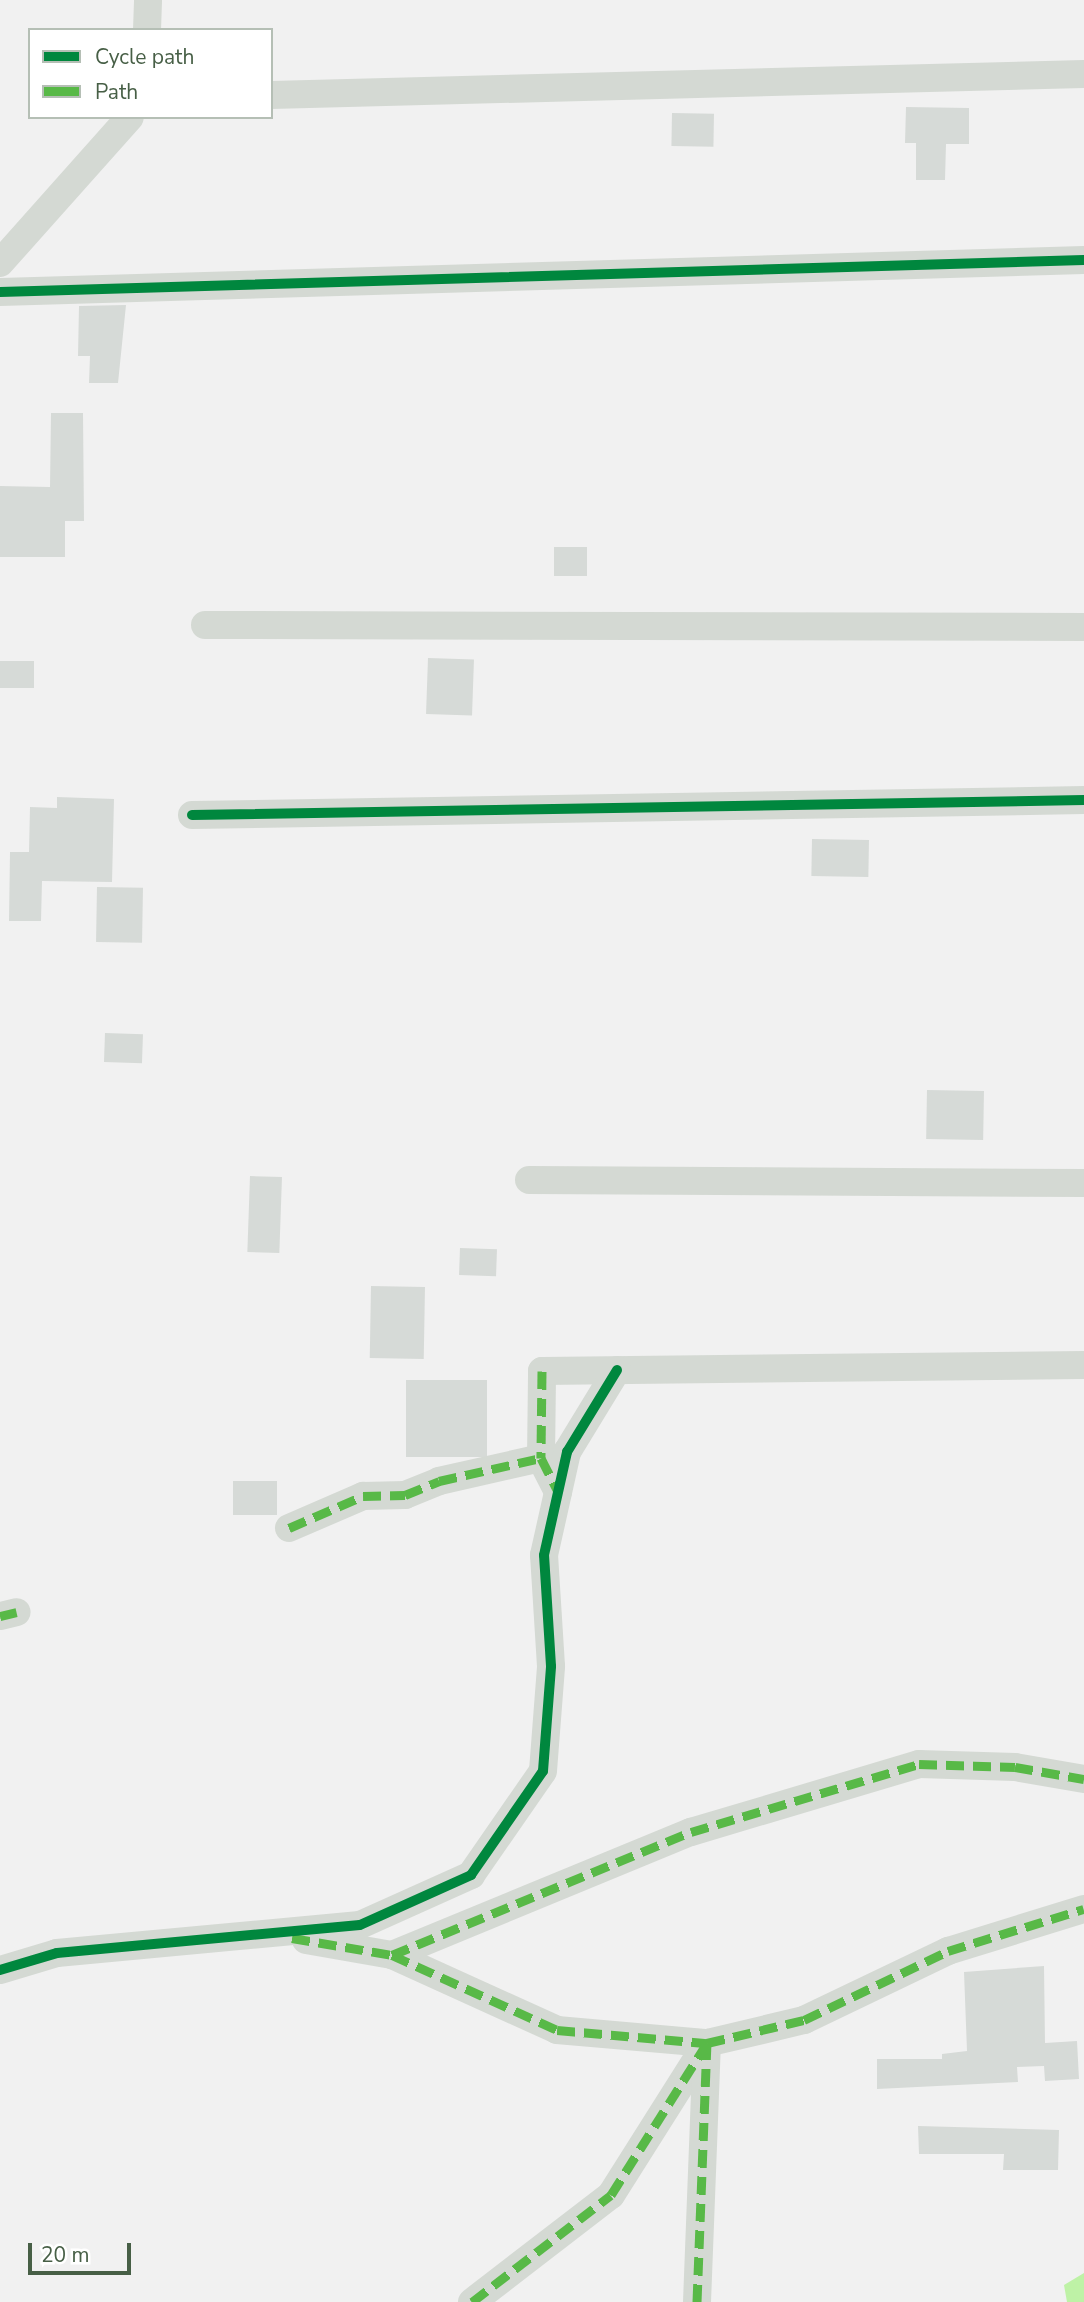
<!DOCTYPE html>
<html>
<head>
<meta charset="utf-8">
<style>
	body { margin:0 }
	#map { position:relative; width:1084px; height:2302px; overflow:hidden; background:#f1f1f1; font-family:"Nunito Sans",sans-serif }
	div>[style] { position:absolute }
	.water>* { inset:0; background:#bef2a6 }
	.building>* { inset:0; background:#d6dad7; transform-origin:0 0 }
	.minor>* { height:28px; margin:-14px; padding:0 14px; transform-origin:14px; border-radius:14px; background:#d4d9d3 }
	.quiet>* { height:9px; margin-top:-4.5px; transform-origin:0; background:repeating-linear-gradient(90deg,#58b947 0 18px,transparent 0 27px) }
	.cycleway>* { height:10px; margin:-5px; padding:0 5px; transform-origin:5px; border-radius:5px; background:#00873e }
	span { translate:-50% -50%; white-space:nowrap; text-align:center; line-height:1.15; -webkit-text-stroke:6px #fff; paint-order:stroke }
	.legend { position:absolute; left:28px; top:28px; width:245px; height:91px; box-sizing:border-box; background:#fff; border:2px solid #b5bfb5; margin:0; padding:9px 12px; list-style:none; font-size:21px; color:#475f46 }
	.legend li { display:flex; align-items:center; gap:14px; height:35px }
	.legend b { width:35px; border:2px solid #b5bfb5 }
	.scale { position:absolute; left:28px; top:2243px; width:103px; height:32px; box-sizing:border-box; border:4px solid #475f46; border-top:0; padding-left:9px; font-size:21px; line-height:24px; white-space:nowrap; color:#475f46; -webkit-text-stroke:5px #fff; paint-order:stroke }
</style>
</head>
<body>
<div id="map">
	<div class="water">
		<i style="clip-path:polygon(1084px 2273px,1084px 2302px,1067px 2302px,1064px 2285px)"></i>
	</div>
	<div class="building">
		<i style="clip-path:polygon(906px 107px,969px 108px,969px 144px,946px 144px,945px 180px,916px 180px,916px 143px,905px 143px)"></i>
		<i style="left:672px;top:113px;width:42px;height:33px;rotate:1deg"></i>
		<i style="clip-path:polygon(126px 305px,118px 383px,89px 383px,90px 356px,78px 356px,79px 306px)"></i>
		<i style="clip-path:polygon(51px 413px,83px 413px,84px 521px,65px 521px,65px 557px,0 557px,0 486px,50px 487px)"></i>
		<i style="left:554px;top:547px;width:33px;height:29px"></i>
		<i style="left:428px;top:658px;width:46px;height:56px;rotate:2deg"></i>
		<i style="left:0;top:661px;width:34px;height:27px"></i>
		<i style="clip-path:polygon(57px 797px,114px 799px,112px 882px,42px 881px,41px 921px,9px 921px,10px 852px,29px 852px,30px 807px,57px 808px)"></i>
		<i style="left:812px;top:839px;width:57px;height:37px;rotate:1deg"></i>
		<i style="left:97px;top:887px;width:46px;height:55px;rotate:1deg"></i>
		<i style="left:105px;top:1033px;width:38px;height:29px;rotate:2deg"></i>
		<i style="left:927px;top:1090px;width:57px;height:49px;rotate:1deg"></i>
		<i style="left:250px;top:1176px;width:32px;height:76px;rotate:2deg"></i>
		<i style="left:460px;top:1248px;width:37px;height:27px;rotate:2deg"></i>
		<i style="left:371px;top:1286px;width:54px;height:72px;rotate:1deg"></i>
		<i style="left:406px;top:1380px;width:81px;height:77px"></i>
		<i style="left:233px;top:1481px;width:44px;height:34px"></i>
		<i style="clip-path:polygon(1044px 1966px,1045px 2043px,1077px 2041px,1079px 2079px,1045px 2081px,1044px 2066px,1017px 2067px,1018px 2082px,877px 2089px,877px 2059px,942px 2059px,942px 2054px,967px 2051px,964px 1972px)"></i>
		<i style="clip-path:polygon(918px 2126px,1059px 2130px,1058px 2170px,1003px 2170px,1004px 2154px,919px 2154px)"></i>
	</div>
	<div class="minor">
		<i style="left:147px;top:30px;width:30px;rotate:-88deg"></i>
		<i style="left:271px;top:95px;width:813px;rotate:-1.48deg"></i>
		<i style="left:0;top:263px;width:195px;rotate:-48.3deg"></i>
		<i style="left:0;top:292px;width:1084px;rotate:-1.69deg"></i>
		<i style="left:205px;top:625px;width:879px;rotate:0.13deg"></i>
		<i style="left:192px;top:815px;width:892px;rotate:-0.96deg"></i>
		<i style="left:529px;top:1180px;width:555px;rotate:0.31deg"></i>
		<i style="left:558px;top:1492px;width:38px;rotate:-117deg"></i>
		<i style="left:541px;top:1458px;width:87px;rotate:-89.3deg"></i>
		<i style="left:542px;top:1371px;width:542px;rotate:-0.63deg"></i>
		<i style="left:289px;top:1528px;width:81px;rotate:-23.4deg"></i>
		<i style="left:363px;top:1496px;width:42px;rotate:-1.4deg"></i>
		<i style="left:405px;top:1495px;width:37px;rotate:-22deg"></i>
		<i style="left:439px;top:1481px;width:105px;rotate:-12.7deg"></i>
		<i style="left:0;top:1616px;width:17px;rotate:-13deg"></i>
		<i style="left:306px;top:1940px;width:87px;rotate:9.9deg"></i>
		<i style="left:392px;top:1955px;width:181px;rotate:24.4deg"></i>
		<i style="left:557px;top:2030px;width:151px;rotate:5deg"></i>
		<i style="left:707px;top:2043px;width:100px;rotate:-13.3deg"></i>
		<i style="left:804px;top:2020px;width:160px;rotate:-25.6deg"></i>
		<i style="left:948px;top:1951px;width:142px;rotate:-17.2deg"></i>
		<i style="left:392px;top:1955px;width:323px;rotate:-22.4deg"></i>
		<i style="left:691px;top:1832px;width:238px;rotate:-16.6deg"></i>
		<i style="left:919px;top:1764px;width:96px;rotate:1.8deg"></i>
		<i style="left:1015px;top:1767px;width:70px;rotate:9.9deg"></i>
		<i style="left:0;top:1970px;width:59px;rotate:-16.6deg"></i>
		<i style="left:57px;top:1953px;width:304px;rotate:-5.3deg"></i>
		<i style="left:360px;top:1925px;width:122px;rotate:-24.2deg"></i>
		<i style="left:471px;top:1875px;width:126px;rotate:-55.3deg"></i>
		<i style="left:543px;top:1771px;width:105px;rotate:-85.6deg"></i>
		<i style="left:551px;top:1666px;width:111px;rotate:-93.6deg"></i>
		<i style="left:544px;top:1555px;width:106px;rotate:-77.4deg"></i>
		<i style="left:567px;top:1452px;width:96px;rotate:-58.6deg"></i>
		<i style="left:472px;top:2302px;width:175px;rotate:-37.6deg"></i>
		<i style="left:611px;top:2195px;width:180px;rotate:-57.7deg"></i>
		<i style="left:697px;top:2302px;width:257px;rotate:-87.8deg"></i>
	</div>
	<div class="quiet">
		<i style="left:542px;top:1371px;width:87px;rotate:90.7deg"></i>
		<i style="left:541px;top:1458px;width:38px;rotate:63deg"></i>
		<i style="left:289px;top:1528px;width:81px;rotate:-23.4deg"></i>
		<i style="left:363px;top:1496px;width:42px;rotate:-1.4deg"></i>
		<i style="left:405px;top:1495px;width:37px;rotate:-22deg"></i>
		<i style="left:439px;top:1481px;width:105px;rotate:-12.7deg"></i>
		<i style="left:0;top:1616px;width:17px;rotate:-13deg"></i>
		<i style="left:292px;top:1938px;width:101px;rotate:9.6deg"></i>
		<i style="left:392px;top:1955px;width:181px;rotate:24.4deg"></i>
		<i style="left:557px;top:2030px;width:151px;rotate:5deg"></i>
		<i style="left:707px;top:2043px;width:100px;rotate:-13.3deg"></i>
		<i style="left:804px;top:2020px;width:160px;rotate:-25.6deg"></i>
		<i style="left:948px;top:1951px;width:142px;rotate:-17.2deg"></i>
		<i style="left:392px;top:1955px;width:323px;rotate:-22.4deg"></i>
		<i style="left:691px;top:1832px;width:238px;rotate:-16.6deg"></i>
		<i style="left:919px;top:1764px;width:96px;rotate:1.8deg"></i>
		<i style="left:1015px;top:1767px;width:70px;rotate:9.9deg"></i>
		<i style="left:472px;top:2302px;width:175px;rotate:-37.6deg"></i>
		<i style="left:611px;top:2195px;width:180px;rotate:-57.7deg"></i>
		<i style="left:697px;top:2302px;width:256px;rotate:-87.8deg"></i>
	</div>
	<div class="cycleway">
		<i style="left:0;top:292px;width:1084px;rotate:-1.69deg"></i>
		<i style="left:192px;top:815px;width:892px;rotate:-0.96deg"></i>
		<i style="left:0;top:1970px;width:59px;rotate:-16.6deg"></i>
		<i style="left:57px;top:1953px;width:304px;rotate:-5.3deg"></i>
		<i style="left:360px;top:1925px;width:122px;rotate:-24.2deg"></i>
		<i style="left:471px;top:1875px;width:126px;rotate:-55.3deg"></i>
		<i style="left:543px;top:1771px;width:105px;rotate:-85.6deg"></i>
		<i style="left:551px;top:1666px;width:111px;rotate:-93.6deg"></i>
		<i style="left:544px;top:1555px;width:106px;rotate:-77.4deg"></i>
		<i style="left:567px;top:1452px;width:96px;rotate:-58.6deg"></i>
	</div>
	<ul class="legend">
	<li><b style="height:9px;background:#00873e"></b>Cycle path</li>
	<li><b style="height:9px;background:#58b947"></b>Path</li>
	</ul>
	<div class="scale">20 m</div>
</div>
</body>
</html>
